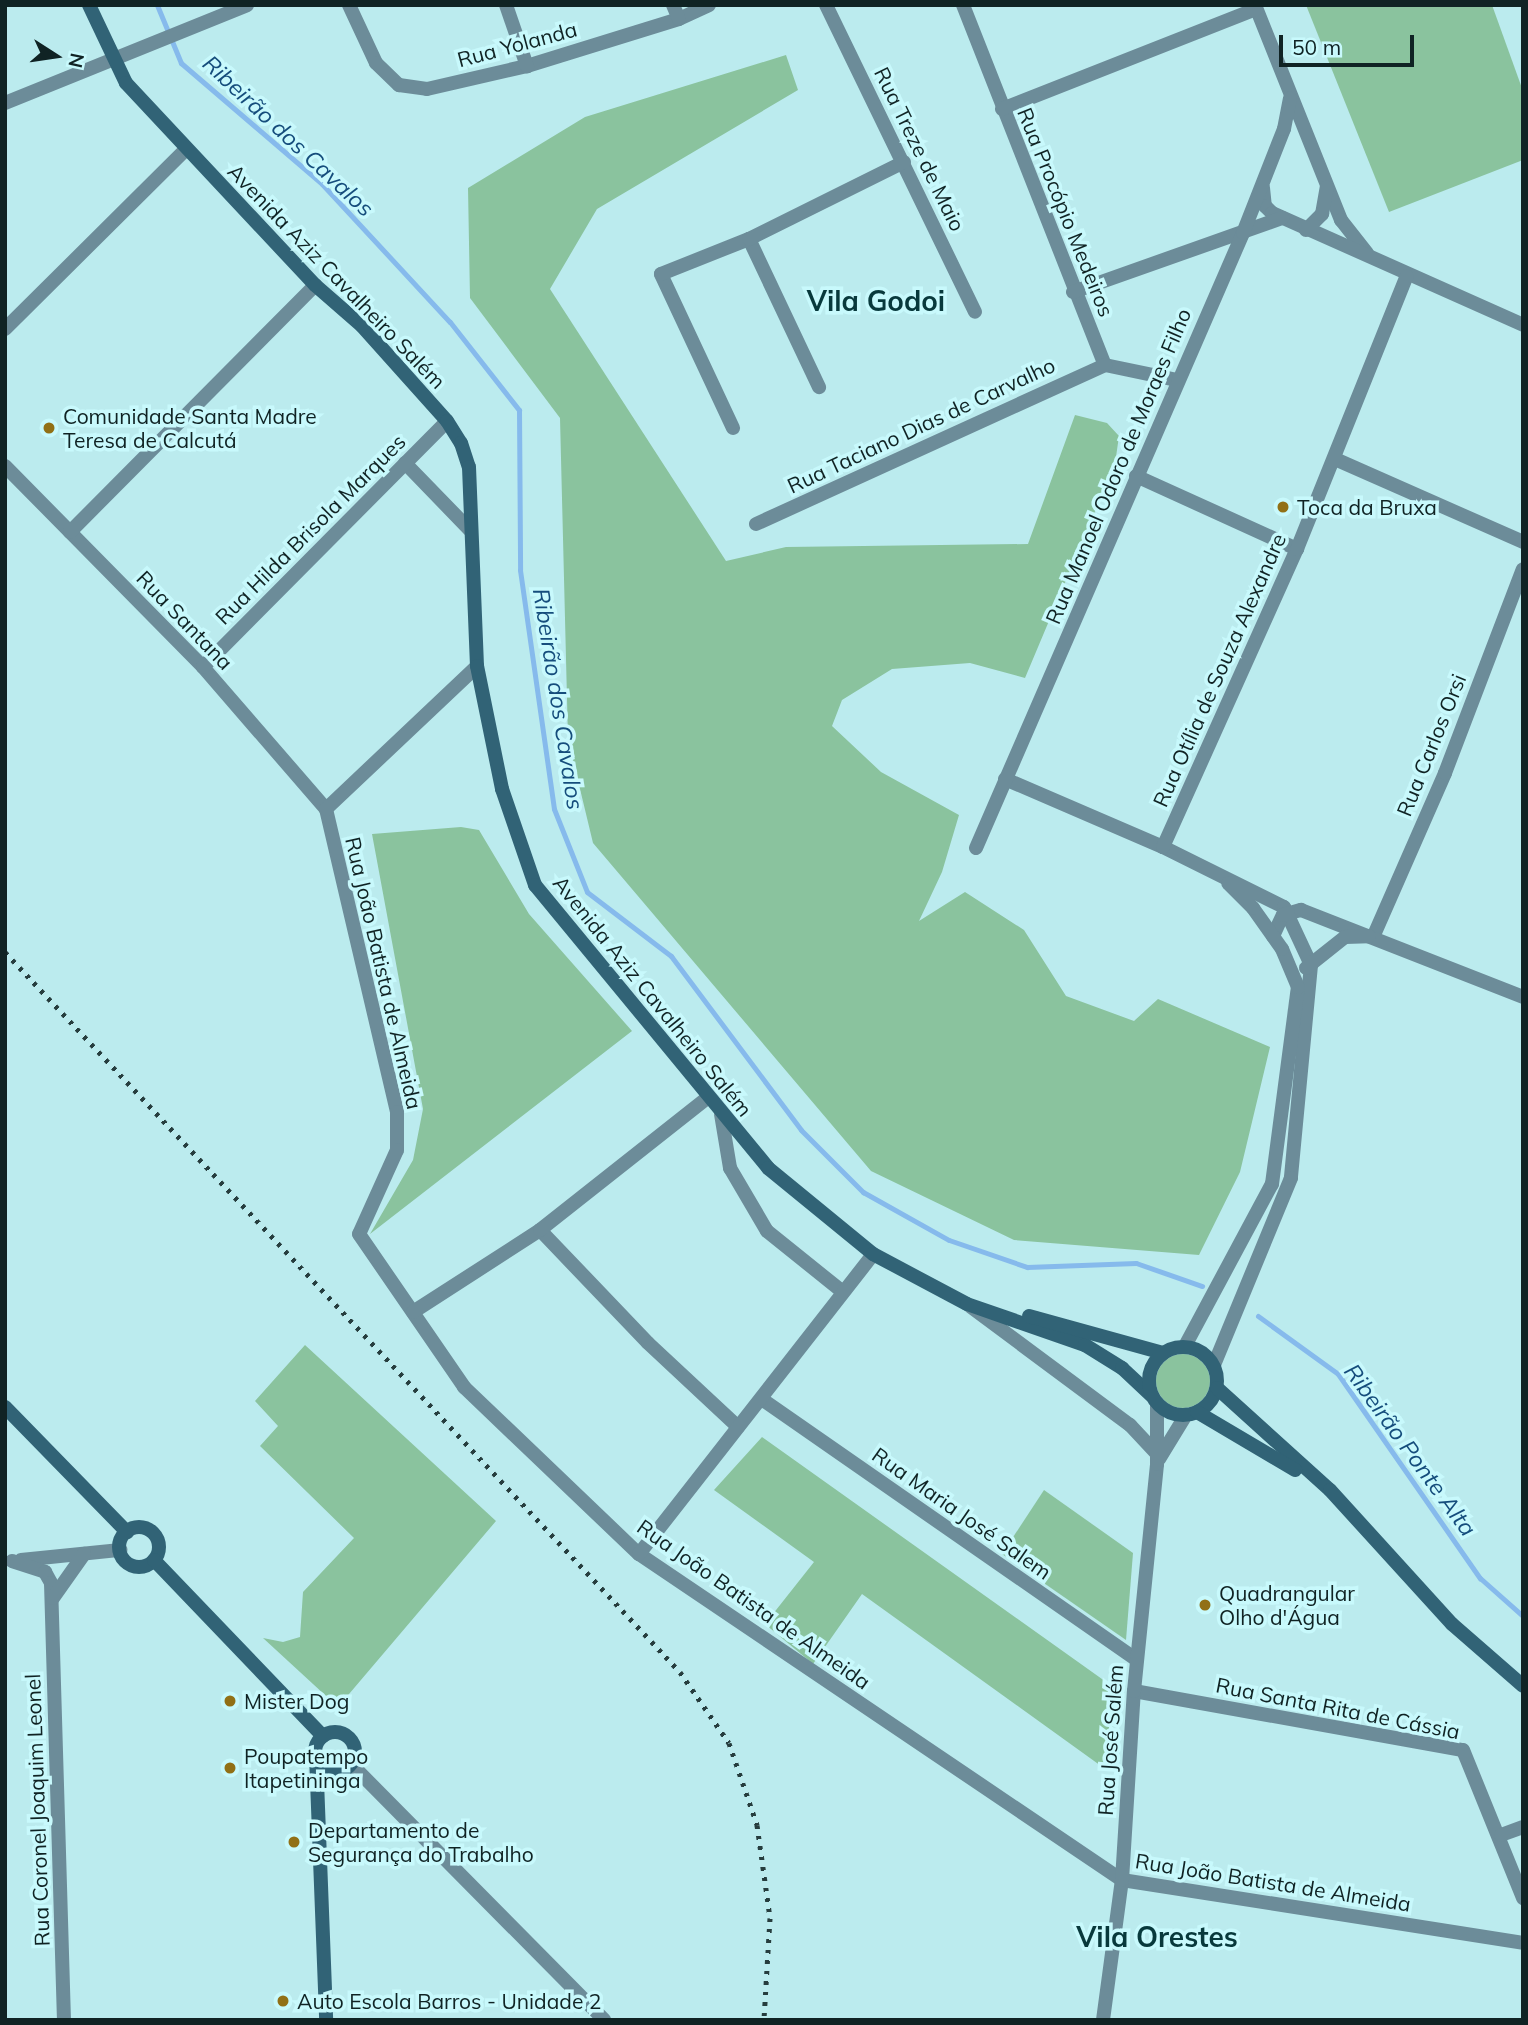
<!DOCTYPE html>
<html>
<head>
<meta charset="utf-8">
<style>
	body { margin:0 }
	#map { position:relative; width:1528px; height:2025px; overflow:hidden; background:#bbebee; font-family:Mulish,sans-serif }
	div>[style] { position:absolute }
	.green>* { inset:0; background:#8ac39e }
	.round { border-radius:50% }
	.stream>* { height:5px; margin:-2.5px; padding:0 2.5px; transform-origin:2.5px; border-radius:2.5px; background:#86baec }
	.street>* { height:14px; margin:-7px; padding:0 7px; transform-origin:7px; border-radius:7px; background:#6c8c99 }
	.secondary>* { height:14px; margin:-7px; padding:0 7px; transform-origin:7px; border-radius:7px; background:#316376 }
	.secondary>.ring { margin:-7px; padding:0; box-sizing:content-box; background:none; border:14px solid #316376; border-radius:50% }
	.rail>* { height:5px; margin-top:-2.5px; transform-origin:0; background:repeating-linear-gradient(90deg,#263d3e 0 3.5px,transparent 0 10.5px) }
	.dots>* { width:19px; height:19px; translate:-50% -50%; box-sizing:border-box; border:4px solid #c8f9fc; border-radius:50% }
	span { translate:-50% -50%; white-space:nowrap; text-align:center; line-height:1.15; -webkit-text-stroke:7px #c8f9fc; paint-order:stroke }
	.street-label { font-size:21px; color:#102324 }
	.poi-label { font-size:21px; color:#102324 }
	.left { translate:0 -50%; text-align:left }
	.water-label { font-size:23px; color:#154d7c; font-style:italic }
	.district-label { font-size:28px; color:#08393c; font-weight:700 }
	.frame { position:absolute; inset:0; border:7px solid #102324; pointer-events:none }
	.north { position:absolute; left:21px; top:21px; width:70px; height:70px; -webkit-text-stroke:5px #c8f9fc; paint-order:stroke; rotate:102deg; font-size:19px; font-weight:700; line-height:28px; text-align:center; color:#102324 }
	.north::after { content:''; display:block; margin:auto; width:24px; height:32px; background:#102324; clip-path:polygon(50% 0,100% 100%,50% 72%,0 100%) }
	.scale { position:absolute; left:1279px; top:35px; width:135px; height:32px; box-sizing:border-box; border:4px solid #102324; border-top:0; padding-left:9px; font-size:21px; line-height:24px; white-space:nowrap; color:#102324; -webkit-text-stroke:5px #c8f9fc; paint-order:stroke }
</style>
</head>
<body>
<div id="map">
	<div class="green">
		<i style="clip-path:polygon(1306px 5px,1492px 5px,1523px 91px,1523px 160px,1389px 212px)"></i>
		<i style="clip-path:polygon(786px 55px,798px 90px,597px 209px,550px 289px,726px 561px,786px 547px,1028px 544px,1075px 415px,1107px 423px,1119px 436px,1115px 464px,1025px 678px,970px 663px,892px 669px,842px 700px,832px 726px,881px 772px,959px 815px,942px 872px,919px 921px,965px 892px,1024px 930px,1066px 996px,1134px 1021px,1158px 999px,1270px 1047px,1240px 1172px,1199px 1255px,1014px 1240px,871px 1171px,593px 843px,568px 739px,560px 418px,470px 298px,468px 188px,585px 117px)"></i>
		<i style="clip-path:polygon(461px 827px,479px 830px,529px 914px,632px 1031px,370px 1234px,413px 1160px,423px 1109px,372px 834px)"></i>
		<i style="clip-path:polygon(305px 1345px,496px 1521px,338px 1707px,263px 1638px,283px 1642px,300px 1637px,303px 1592px,354px 1538px,260px 1446px,278px 1426px,255px 1401px)"></i>
		<i class="round" style="left:1156px;top:1354px;width:54px;height:54px"></i>
		<i style="clip-path:polygon(762px 1437px,1116px 1689px,1108px 1771px,862px 1594px,813px 1664px,765px 1624px,814px 1562px,714px 1490px)"></i>
		<i style="clip-path:polygon(1044px 1490px,1133px 1553px,1126px 1640px,1002px 1554px)"></i>
	</div>
	<div class="stream">
		<i style="left:157px;top:5px;width:63px;rotate:67.5deg"></i>
		<i style="left:181px;top:63px;width:186px;rotate:40.6deg"></i>
		<i style="left:322px;top:184px;width:188px;rotate:47.2deg"></i>
		<i style="left:450px;top:322px;width:112px;rotate:51.9deg"></i>
		<i style="left:519px;top:410px;width:160px;rotate:89.6deg"></i>
		<i style="left:520px;top:570px;width:241px;rotate:81.9deg"></i>
		<i style="left:554px;top:809px;width:89px;rotate:68.3deg"></i>
		<i style="left:587px;top:892px;width:106px;rotate:37.3deg"></i>
		<i style="left:671px;top:956px;width:217px;rotate:53.2deg"></i>
		<i style="left:801px;top:1130px;width:88px;rotate:45deg"></i>
		<i style="left:863px;top:1192px;width:98px;rotate:29.2deg"></i>
		<i style="left:949px;top:1240px;width:83px;rotate:19.1deg"></i>
		<i style="left:1027px;top:1267px;width:109px;rotate:-2.1deg"></i>
		<i style="left:1136px;top:1263px;width:70px;rotate:19.2deg"></i>
		<i style="left:1258px;top:1316px;width:99px;rotate:35.9deg"></i>
		<i style="left:1338px;top:1374px;width:249px;rotate:55.2deg"></i>
		<i style="left:1480px;top:1578px;width:57px;rotate:41.5deg"></i>
	</div>
	<div class="street">
		<i style="left:349px;top:5px;width:64px;rotate:65deg"></i>
		<i style="left:376px;top:63px;width:32px;rotate:44deg"></i>
		<i style="left:399px;top:85px;width:28px;rotate:8deg"></i>
		<i style="left:427px;top:89px;width:103px;rotate:-13deg"></i>
		<i style="left:527px;top:66px;width:159px;rotate:-17.2deg"></i>
		<i style="left:679px;top:19px;width:33px;rotate:-25deg"></i>
		<i style="left:506px;top:5px;width:65px;rotate:71deg"></i>
		<i style="left:673px;top:5px;width:15px;rotate:67deg"></i>
		<i style="left:826px;top:5px;width:341px;rotate:64.1deg"></i>
		<i style="left:963px;top:5px;width:387px;rotate:68.5deg"></i>
		<i style="left:1105px;top:365px;width:74px;rotate:11.8deg"></i>
		<i style="left:1255px;top:5px;width:232px;rotate:68.2deg"></i>
		<i style="left:1341px;top:220px;width:42px;rotate:51.8deg"></i>
		<i style="left:5px;top:103px;width:261px;rotate:-22deg"></i>
		<i style="left:1002px;top:109px;width:273px;rotate:-21.5deg"></i>
		<i style="left:1263px;top:188px;width:18px;rotate:84deg"></i>
		<i style="left:1265px;top:206px;width:10px;rotate:45deg"></i>
		<i style="left:1272px;top:213px;width:275px;rotate:24deg"></i>
		<i style="left:1306px;top:230px;width:23px;rotate:-45deg"></i>
		<i style="left:1322px;top:214px;width:27px;rotate:-80deg"></i>
		<i style="left:749px;top:239px;width:164px;rotate:64.7deg"></i>
		<i style="left:1073px;top:292px;width:222px;rotate:-19.5deg"></i>
		<i style="left:5px;top:329px;width:255px;rotate:-44.8deg"></i>
		<i style="left:733px;top:428px;width:170px;rotate:-115.1deg"></i>
		<i style="left:661px;top:274px;width:95px;rotate:-21.7deg"></i>
		<i style="left:749px;top:239px;width:173px;rotate:-26.4deg"></i>
		<i style="left:1335px;top:459px;width:206px;rotate:23.8deg"></i>
		<i style="left:405px;top:463px;width:93px;rotate:45.9deg"></i>
		<i style="left:5px;top:466px;width:282px;rotate:45.4deg"></i>
		<i style="left:203px;top:667px;width:188px;rotate:49.1deg"></i>
		<i style="left:326px;top:809px;width:311px;rotate:76.8deg"></i>
		<i style="left:397px;top:1112px;width:38px;rotate:90deg"></i>
		<i style="left:397px;top:1150px;width:92px;rotate:114.3deg"></i>
		<i style="left:359px;top:1234px;width:186px;rotate:55.5deg"></i>
		<i style="left:464px;top:1387px;width:242px;rotate:43.7deg"></i>
		<i style="left:639px;top:1554px;width:583px;rotate:34.02deg"></i>
		<i style="left:1122px;top:1880px;width:406px;rotate:8.9deg"></i>
		<i style="left:1136px;top:476px;width:177px;rotate:24.4deg"></i>
		<i style="left:756px;top:524px;width:384px;rotate:-24.5deg"></i>
		<i style="left:70px;top:532px;width:348px;rotate:-45.2deg"></i>
		<i style="left:203px;top:667px;width:346px;rotate:-45.2deg"></i>
		<i style="left:1005px;top:779px;width:172px;rotate:23.3deg"></i>
		<i style="left:1163px;top:847px;width:135px;rotate:26.4deg"></i>
		<i style="left:1284px;top:907px;width:64px;rotate:65deg"></i>
		<i style="left:1311px;top:965px;width:214px;rotate:95.4deg"></i>
		<i style="left:1291px;top:1178px;width:202px;rotate:112.4deg"></i>
		<i style="left:326px;top:809px;width:208px;rotate:-43.4deg"></i>
		<i style="left:1163px;top:847px;width:327px;rotate:-65.8deg"></i>
		<i style="left:1297px;top:549px;width:294px;rotate:-68.1deg"></i>
		<i style="left:976px;top:848px;width:670px;rotate:-66.53deg"></i>
		<i style="left:1243px;top:233px;width:112px;rotate:-68.5deg"></i>
		<i style="left:1284px;top:129px;width:31px;rotate:-79deg"></i>
		<i style="left:1374px;top:935px;width:177px;rotate:-66.3deg"></i>
		<i style="left:1445px;top:773px;width:218px;rotate:-69.1deg"></i>
		<i style="left:1273px;top:936px;width:23px;rotate:-65deg"></i>
		<i style="left:1283px;top:915px;width:19px;rotate:-16deg"></i>
		<i style="left:1301px;top:910px;width:238px;rotate:21.4deg"></i>
		<i style="left:1306px;top:968px;width:50px;rotate:-38.5deg"></i>
		<i style="left:1345px;top:937px;width:24px;rotate:-2deg"></i>
		<i style="left:721px;top:1114px;width:55px;rotate:80.5deg"></i>
		<i style="left:730px;top:1168px;width:73px;rotate:59.6deg"></i>
		<i style="left:767px;top:1231px;width:97px;rotate:38.8deg"></i>
		<i style="left:540px;top:1230px;width:156px;rotate:46.3deg"></i>
		<i style="left:648px;top:1343px;width:123px;rotate:43deg"></i>
		<i style="left:971px;top:1307px;width:198px;rotate:36.6deg"></i>
		<i style="left:1130px;top:1425px;width:38px;rotate:47deg"></i>
		<i style="left:413px;top:1312px;width:151px;rotate:-32.8deg"></i>
		<i style="left:540px;top:1230px;width:213px;rotate:-38.3deg"></i>
		<i style="left:1185px;top:1346px;width:184px;rotate:-61.8deg"></i>
		<i style="left:1272px;top:1184px;width:199px;rotate:-82.5deg"></i>
		<i style="left:1298px;top:987px;width:41px;rotate:-112.8deg"></i>
		<i style="left:1282px;top:949px;width:50px;rotate:-125.3deg"></i>
		<i style="left:1253px;top:908px;width:35px;rotate:-135deg"></i>
		<i style="left:763px;top:1400px;width:455px;rotate:34.8deg"></i>
		<i style="left:1159px;top:1459px;width:52px;rotate:-58.5deg"></i>
		<i style="left:639px;top:1554px;width:380px;rotate:-52deg"></i>
		<i style="left:21px;top:1560px;width:100px;rotate:-5.8deg"></i>
		<i style="left:12px;top:1561px;width:35px;rotate:18deg"></i>
		<i style="left:45px;top:1572px;width:13px;rotate:61deg"></i>
		<i style="left:51px;top:1583px;width:437px;rotate:88.3deg"></i>
		<i style="left:53px;top:1598px;width:54px;rotate:-54.8deg"></i>
		<i style="left:1134px;top:1691px;width:334px;rotate:10.2deg"></i>
		<i style="left:1463px;top:1750px;width:160px;rotate:67.9deg"></i>
		<i style="left:351px;top:1764px;width:360px;rotate:45.3deg"></i>
		<i style="left:1501px;top:1835px;width:23px;rotate:-20deg"></i>
		<i style="left:1103px;top:2020px;width:141px;rotate:-82.3deg"></i>
		<i style="left:1122px;top:1880px;width:189px;rotate:-86.4deg"></i>
		<i style="left:1134px;top:1691px;width:228px;rotate:-84.2deg"></i>
		<i style="left:1157px;top:1464px;width:60px;rotate:-90deg"></i>
	</div>
	<div class="secondary">
		<i style="left:89px;top:5px;width:86px;rotate:64.6deg"></i>
		<i style="left:126px;top:83px;width:277px;rotate:46.9deg"></i>
		<i style="left:315px;top:285px;width:62px;rotate:41.1deg"></i>
		<i style="left:362px;top:326px;width:127px;rotate:48.2deg"></i>
		<i style="left:447px;top:421px;width:26px;rotate:58deg"></i>
		<i style="left:461px;top:443px;width:25px;rotate:72deg"></i>
		<i style="left:469px;top:467px;width:199px;rotate:87.7deg"></i>
		<i style="left:477px;top:666px;width:126px;rotate:78.5deg"></i>
		<i style="left:502px;top:789px;width:102px;rotate:71deg"></i>
		<i style="left:535px;top:885px;width:367px;rotate:50.5deg"></i>
		<i style="left:768px;top:1168px;width:136px;rotate:39.3deg"></i>
		<i style="left:873px;top:1254px;width:106px;rotate:28deg"></i>
		<i style="left:967px;top:1304px;width:125px;rotate:19.2deg"></i>
		<i style="left:1085px;top:1345px;width:44px;rotate:31.9deg"></i>
		<i style="left:1122px;top:1368px;width:40px;rotate:43deg"></i>
		<i style="left:1029px;top:1316px;width:139px;rotate:15.4deg"></i>
		<i class="ring" style="left:1149px;top:1347px;width:54px;height:54px"></i>
		<i style="left:1217px;top:1388px;width:152px;rotate:42.1deg"></i>
		<i style="left:1330px;top:1490px;width:181px;rotate:47.7deg"></i>
		<i style="left:1452px;top:1624px;width:94px;rotate:41.1deg"></i>
		<i style="left:5px;top:1407px;width:175px;rotate:45.7deg"></i>
		<i style="left:1197px;top:1412px;width:114px;rotate:30.6deg"></i>
		<i class="ring" style="left:119px;top:1527px;width:26px;height:26px"></i>
		<i style="left:154px;top:1560px;width:244px;rotate:46.2deg"></i>
		<i class="ring" style="left:315px;top:1732px;width:26px;height:26px"></i>
		<i style="left:316px;top:1755px;width:265px;rotate:87.8deg"></i>
	</div>
	<div class="rail">
		<i style="left:5px;top:952px;width:987px;rotate:46.85deg"></i>
		<i style="left:680px;top:1672px;width:86px;rotate:55.4deg"></i>
		<i style="left:729px;top:1743px;width:87px;rotate:71.1deg"></i>
		<i style="left:757px;top:1825px;width:94px;rotate:82deg"></i>
		<i style="left:770px;top:1918px;width:102px;rotate:93.4deg"></i>
	</div>
	<div class="dots">
		<i style="left:49px;top:428px;background:#917016"></i>
		<i style="left:1283px;top:507px;background:#917016"></i>
		<i style="left:1205px;top:1605px;background:#917016"></i>
		<i style="left:230px;top:1701px;background:#917016"></i>
		<i style="left:230px;top:1768px;background:#917016"></i>
		<i style="left:294px;top:1842px;background:#917016"></i>
		<i style="left:283px;top:2001px;background:#917016"></i>
	</div>
	<div class="street-label">
		<span style="left:517px;top:44px;rotate:-15deg">Rua Yolanda</span>
		<span style="left:920px;top:149px;rotate:64deg">Rua Treze de Maio</span>
		<span style="left:1066px;top:212px;rotate:68deg">Rua Procópio Medeiros</span>
		<span style="left:337px;top:276px;rotate:46deg">Avenida Aziz Cavalheiro Salém</span>
		<span style="left:921px;top:425px;rotate:-25deg">Rua Taciano Dias de Carvalho</span>
		<span style="left:1118px;top:466px;rotate:-67deg">Rua Manoel Odoro de Moraes Filho</span>
		<span style="left:310px;top:529px;rotate:-45deg">Rua Hilda Brisola Marques</span>
		<span style="left:185px;top:620px;rotate:46deg">Rua Santana</span>
		<span style="left:1219px;top:670px;rotate:-66deg">Rua Otília de Souza Alexandre</span>
		<span style="left:1431px;top:745px;rotate:-68deg">Rua Carlos Orsi</span>
		<span style="left:384px;top:973px;rotate:77deg">Rua João Batista de Almeida</span>
		<span style="left:653px;top:996px;rotate:51deg">Avenida Aziz Cavalheiro Salém</span>
		<span style="left:962px;top:1513px;rotate:35deg">Rua Maria José Salem</span>
		<span style="left:754px;top:1604px;rotate:35deg">Rua João Batista de Almeida</span>
		<span style="left:1338px;top:1708px;rotate:11deg">Rua Santa Rita de Cássia</span>
		<span style="left:1110px;top:1740px;rotate:-86deg">Rua José Salém</span>
		<span style="left:37px;top:1810px;rotate:-92deg">Rua Coronel Joaquim Leonel</span>
		<span style="left:1273px;top:1882px;rotate:9deg">Rua João Batista de Almeida</span>
	</div>
	<div class="poi-label">
		<span class="left" style="left:63px;top:428px">Comunidade Santa Madre<br>Teresa de Calcutá</span>
		<span class="left" style="left:1297px;top:507px">Toca da Bruxa</span>
		<span class="left" style="left:1219px;top:1605px">Quadrangular<br>Olho d'Água</span>
		<span class="left" style="left:244px;top:1701px">Mister Dog</span>
		<span class="left" style="left:244px;top:1768px">Poupatempo<br>Itapetininga</span>
		<span class="left" style="left:308px;top:1842px">Departamento de<br>Segurança do Trabalho</span>
		<span class="left" style="left:297px;top:2001px">Auto Escola Barros - Unidade 2</span>
	</div>
	<div class="water-label">
		<span style="left:288px;top:136px;rotate:43deg">Ribeirão dos Cavalos</span>
		<span style="left:558px;top:699px;rotate:81deg">Ribeirão dos Cavalos</span>
		<span style="left:1410px;top:1450px;rotate:54deg">Ribeirão Ponte Alta</span>
	</div>
	<div class="district-label">
		<span style="left:876px;top:301px">Vila Godoi</span>
		<span style="left:1157px;top:1937px">Vila Orestes</span>
	</div>
	<div class="frame"></div>
	<div class="north">N</div>
	<div class="scale">50 m</div>
</div>
</body>
</html>
